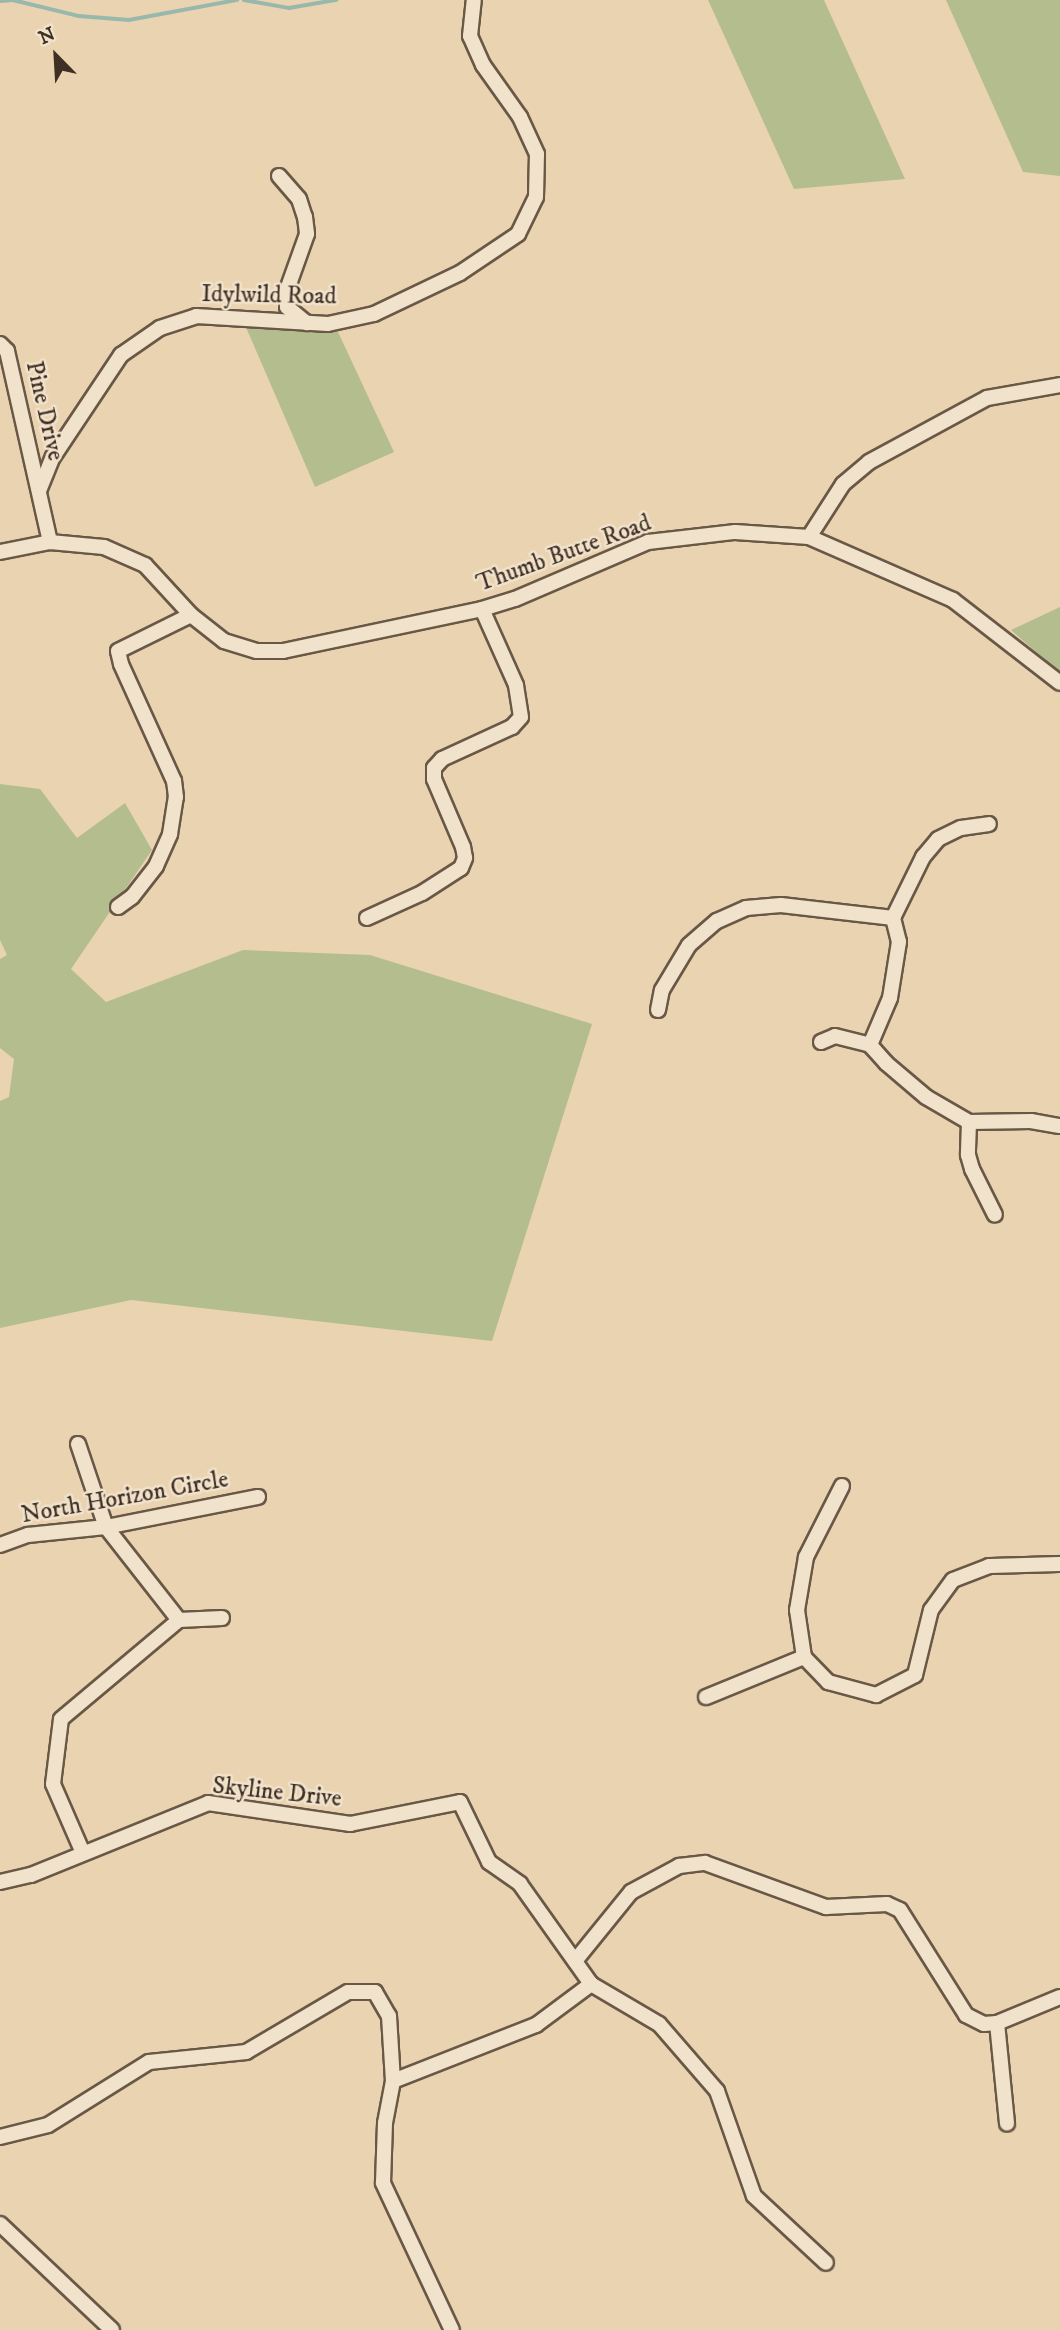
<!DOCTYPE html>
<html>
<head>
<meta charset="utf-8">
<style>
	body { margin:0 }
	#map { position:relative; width:1060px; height:2330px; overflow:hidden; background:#ead3b0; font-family:"IM FELL DW Pica",serif }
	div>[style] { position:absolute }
	.green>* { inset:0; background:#b4bd8d }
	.stream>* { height:3.5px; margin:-1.75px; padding:0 1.75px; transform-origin:1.75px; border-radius:1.75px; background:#98b8ac }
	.roads { filter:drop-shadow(2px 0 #6a5847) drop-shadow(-2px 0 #6a5847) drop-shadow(0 2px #6a5847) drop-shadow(0 -2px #6a5847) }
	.street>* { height:14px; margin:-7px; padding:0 7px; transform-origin:7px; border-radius:7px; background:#f1e2cc }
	span { translate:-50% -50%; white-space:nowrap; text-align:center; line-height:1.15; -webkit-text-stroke:5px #f1e2cc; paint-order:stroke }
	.street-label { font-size:24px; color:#3f2f24 }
	.north { position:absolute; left:21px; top:21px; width:70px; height:70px; -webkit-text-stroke:5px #f1e2cc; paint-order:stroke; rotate:336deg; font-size:19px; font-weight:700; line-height:28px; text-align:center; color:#3f2f24 }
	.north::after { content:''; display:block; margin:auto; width:24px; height:32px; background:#3f2f24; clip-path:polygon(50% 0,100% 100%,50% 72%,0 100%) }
</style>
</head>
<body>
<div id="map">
	<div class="green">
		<i style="clip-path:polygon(708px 0,824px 0,905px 179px,794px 189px)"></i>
		<i style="clip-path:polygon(946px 0,1060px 0,1060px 176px,1023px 172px)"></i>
		<i style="clip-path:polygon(245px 325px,338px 332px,394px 452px,315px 487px)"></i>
		<i style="clip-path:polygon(1060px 607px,1060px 673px,1011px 630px)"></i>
		<i style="clip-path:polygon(0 784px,40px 789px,77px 838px,125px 803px,152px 850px,71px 969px,106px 1002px,243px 950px,370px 955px,592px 1024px,492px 1341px,131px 1300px,0 1328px,0 1101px,9px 1097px,14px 1059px,0 1048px,0 959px,7px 955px,0 940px)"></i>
	</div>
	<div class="stream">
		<i style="left:244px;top:0;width:46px;rotate:10.1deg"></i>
		<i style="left:289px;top:8px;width:48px;rotate:-9.7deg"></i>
		<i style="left:0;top:1px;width:13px;rotate:-4deg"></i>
		<i style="left:13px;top:0;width:68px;rotate:13.6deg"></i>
		<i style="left:79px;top:16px;width:50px;rotate:4.6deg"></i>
		<i style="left:129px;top:20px;width:110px;rotate:-10.5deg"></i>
	</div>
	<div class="roads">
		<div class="street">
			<i style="left:279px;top:176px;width:30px;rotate:49deg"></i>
			<i style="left:299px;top:199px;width:19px;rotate:72deg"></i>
			<i style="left:305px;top:217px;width:17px;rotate:83deg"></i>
			<i style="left:307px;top:234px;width:59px;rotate:109.7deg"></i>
			<i style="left:287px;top:290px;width:17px;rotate:90deg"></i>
			<i style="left:287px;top:307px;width:26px;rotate:39deg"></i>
			<i style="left:0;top:344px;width:10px;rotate:45deg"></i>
			<i style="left:7px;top:351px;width:196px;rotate:77.3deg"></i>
			<i style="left:39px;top:491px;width:37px;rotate:-68deg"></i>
			<i style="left:53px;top:457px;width:123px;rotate:-56.3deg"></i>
			<i style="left:121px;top:355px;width:47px;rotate:-34.7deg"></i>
			<i style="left:160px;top:328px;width:38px;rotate:-18deg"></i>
			<i style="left:196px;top:316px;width:132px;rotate:3.5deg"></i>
			<i style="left:328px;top:324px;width:47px;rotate:-12.3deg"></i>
			<i style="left:374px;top:314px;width:95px;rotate:-25.5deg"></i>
			<i style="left:460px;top:273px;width:70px;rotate:-33.9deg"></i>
			<i style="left:518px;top:234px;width:41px;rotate:-64.1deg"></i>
			<i style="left:536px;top:197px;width:43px;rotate:-88.7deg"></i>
			<i style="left:537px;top:154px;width:41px;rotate:-114.7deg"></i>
			<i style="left:520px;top:117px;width:64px;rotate:-125.4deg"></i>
			<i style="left:483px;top:65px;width:32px;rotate:-114deg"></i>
			<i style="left:470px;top:36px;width:36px;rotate:-84deg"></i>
			<i style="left:809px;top:537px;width:63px;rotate:-57.3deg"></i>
			<i style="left:843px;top:484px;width:34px;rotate:-40deg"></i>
			<i style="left:869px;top:462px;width:134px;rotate:-28.5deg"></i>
			<i style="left:987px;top:398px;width:74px;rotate:-10.1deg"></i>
			<i style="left:0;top:552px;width:51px;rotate:-11.3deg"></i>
			<i style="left:50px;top:542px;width:54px;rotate:5.3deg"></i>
			<i style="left:104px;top:547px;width:45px;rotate:23.7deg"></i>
			<i style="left:145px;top:565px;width:68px;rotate:47.4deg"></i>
			<i style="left:191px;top:615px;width:42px;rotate:38.2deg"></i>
			<i style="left:224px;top:641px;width:34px;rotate:17deg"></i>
			<i style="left:257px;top:651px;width:26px"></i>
			<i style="left:283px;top:651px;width:203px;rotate:-11.9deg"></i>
			<i style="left:482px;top:609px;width:34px;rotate:-17deg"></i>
			<i style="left:515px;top:599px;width:145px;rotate:-23.2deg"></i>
			<i style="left:648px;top:542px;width:88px;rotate:-6.6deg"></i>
			<i style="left:735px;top:532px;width:74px;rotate:3.9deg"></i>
			<i style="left:809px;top:537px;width:157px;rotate:23.6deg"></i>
			<i style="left:953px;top:600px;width:135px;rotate:37.8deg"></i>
			<i style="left:118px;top:907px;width:17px;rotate:-36deg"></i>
			<i style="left:132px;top:897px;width:39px;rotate:-52deg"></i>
			<i style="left:156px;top:866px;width:35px;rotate:-66deg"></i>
			<i style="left:170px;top:834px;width:37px;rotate:-81deg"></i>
			<i style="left:176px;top:797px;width:16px;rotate:-97deg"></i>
			<i style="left:174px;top:781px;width:128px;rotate:-114.4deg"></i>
			<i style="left:121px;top:664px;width:13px;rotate:-103deg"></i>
			<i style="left:118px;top:651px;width:81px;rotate:-26.3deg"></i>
			<i style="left:367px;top:918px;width:60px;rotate:-24.4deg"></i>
			<i style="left:422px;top:893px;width:46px;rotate:-32.7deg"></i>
			<i style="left:461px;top:868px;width:11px;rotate:-68deg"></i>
			<i style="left:465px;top:858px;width:11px;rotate:-100deg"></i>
			<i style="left:463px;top:847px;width:74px;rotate:-113.1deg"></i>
			<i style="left:434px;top:779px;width:11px;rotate:-90deg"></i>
			<i style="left:434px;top:768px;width:12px;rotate:-48deg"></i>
			<i style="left:442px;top:759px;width:77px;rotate:-24.6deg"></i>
			<i style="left:512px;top:727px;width:13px;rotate:-48deg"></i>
			<i style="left:521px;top:717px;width:32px;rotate:-99deg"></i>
			<i style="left:516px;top:685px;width:83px;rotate:-114.1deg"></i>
			<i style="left:893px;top:918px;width:68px;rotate:-63.8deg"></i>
			<i style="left:923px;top:857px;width:23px;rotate:-50deg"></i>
			<i style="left:938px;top:839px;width:25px;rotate:-26deg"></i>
			<i style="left:961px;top:828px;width:28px;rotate:-8deg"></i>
			<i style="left:658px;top:1010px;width:20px;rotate:-79deg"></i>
			<i style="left:662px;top:990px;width:52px;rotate:-59deg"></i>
			<i style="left:689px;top:945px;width:37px;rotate:-41deg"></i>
			<i style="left:717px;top:921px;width:32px;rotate:-24deg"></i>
			<i style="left:746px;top:908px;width:35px;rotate:-5deg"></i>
			<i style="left:781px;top:905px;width:113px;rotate:6.6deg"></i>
			<i style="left:821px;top:1042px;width:15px;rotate:-23deg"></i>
			<i style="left:835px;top:1036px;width:36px;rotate:14deg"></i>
			<i style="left:870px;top:1045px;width:24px;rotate:48deg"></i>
			<i style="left:886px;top:1063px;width:52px;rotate:40.4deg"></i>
			<i style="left:926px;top:1097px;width:50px;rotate:30.2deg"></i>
			<i style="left:969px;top:1122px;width:62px;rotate:-0.9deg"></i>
			<i style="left:1031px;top:1121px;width:29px;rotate:10deg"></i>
			<i style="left:870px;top:1045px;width:51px;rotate:-66.9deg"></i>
			<i style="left:890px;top:998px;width:57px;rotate:-80.9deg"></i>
			<i style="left:899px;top:942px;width:25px;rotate:-104deg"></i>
			<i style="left:969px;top:1122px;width:33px;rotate:92deg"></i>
			<i style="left:968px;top:1155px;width:15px;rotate:74deg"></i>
			<i style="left:972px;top:1169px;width:51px;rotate:63.4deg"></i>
			<i style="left:78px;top:1444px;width:88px;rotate:71.4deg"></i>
			<i style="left:106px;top:1527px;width:118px;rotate:51.9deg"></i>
			<i style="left:842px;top:1486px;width:80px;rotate:116.9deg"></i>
			<i style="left:806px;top:1557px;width:54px;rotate:99.6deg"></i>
			<i style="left:797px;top:1610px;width:48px;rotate:81.5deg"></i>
			<i style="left:804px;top:1657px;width:35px;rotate:46deg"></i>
			<i style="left:828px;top:1682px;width:50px;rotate:15.2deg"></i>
			<i style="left:876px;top:1695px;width:44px;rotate:-27.1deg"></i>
			<i style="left:915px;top:1675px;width:67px;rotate:-76.2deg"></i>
			<i style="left:931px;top:1610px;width:37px;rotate:-54deg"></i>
			<i style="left:953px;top:1580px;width:39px;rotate:-21deg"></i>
			<i style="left:989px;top:1566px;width:71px;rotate:-1.6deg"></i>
			<i style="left:0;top:1545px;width:30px;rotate:-20deg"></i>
			<i style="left:28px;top:1535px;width:78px;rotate:-5.9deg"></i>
			<i style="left:106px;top:1527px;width:155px;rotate:-11.2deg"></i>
			<i style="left:706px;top:1697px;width:106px;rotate:-22.2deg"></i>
			<i style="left:83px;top:1853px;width:75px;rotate:-113.5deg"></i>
			<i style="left:53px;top:1784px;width:65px;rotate:-83deg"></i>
			<i style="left:61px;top:1719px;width:154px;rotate:-40deg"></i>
			<i style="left:179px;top:1620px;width:43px;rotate:-2.7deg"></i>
			<i style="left:0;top:1882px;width:32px;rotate:-13deg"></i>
			<i style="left:31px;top:1875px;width:191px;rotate:-22.1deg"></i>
			<i style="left:208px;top:1803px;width:144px;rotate:8.4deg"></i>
			<i style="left:350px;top:1824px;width:112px;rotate:-11.3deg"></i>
			<i style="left:460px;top:1802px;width:67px;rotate:64.2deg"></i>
			<i style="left:489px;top:1862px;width:38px;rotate:35deg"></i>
			<i style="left:520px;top:1884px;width:123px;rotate:54.6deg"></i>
			<i style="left:591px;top:1984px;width:79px;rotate:30.5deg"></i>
			<i style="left:659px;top:2024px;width:89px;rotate:49.1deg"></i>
			<i style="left:717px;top:2091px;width:111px;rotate:70.6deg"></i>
			<i style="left:754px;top:2196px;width:98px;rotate:42.9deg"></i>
			<i style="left:575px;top:1961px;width:89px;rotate:-50.9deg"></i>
			<i style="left:631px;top:1892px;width:55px;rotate:-28.4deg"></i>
			<i style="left:679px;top:1866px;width:26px;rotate:-7deg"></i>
			<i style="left:705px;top:1863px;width:129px;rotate:20deg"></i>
			<i style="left:826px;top:1907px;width:61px;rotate:-2.8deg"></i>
			<i style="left:887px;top:1904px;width:14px;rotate:25deg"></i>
			<i style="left:900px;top:1910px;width:124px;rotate:57.8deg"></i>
			<i style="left:966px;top:2015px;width:20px;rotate:27deg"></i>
			<i style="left:984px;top:2024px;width:13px;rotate:-4deg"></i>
			<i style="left:997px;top:2023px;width:68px;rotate:-22.4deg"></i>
			<i style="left:997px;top:2023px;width:101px;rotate:84.3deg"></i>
			<i style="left:393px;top:2081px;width:154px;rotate:-21.4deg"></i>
			<i style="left:536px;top:2025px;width:69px;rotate:-36.7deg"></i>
			<i style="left:0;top:2137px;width:49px;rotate:-14deg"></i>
			<i style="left:48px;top:2125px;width:119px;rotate:-32deg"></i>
			<i style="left:149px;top:2062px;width:98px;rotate:-5.9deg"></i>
			<i style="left:246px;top:2052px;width:118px;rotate:-30.5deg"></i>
			<i style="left:348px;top:1992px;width:27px"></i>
			<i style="left:375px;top:1992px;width:28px;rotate:60deg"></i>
			<i style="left:389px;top:2016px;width:65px;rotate:86.5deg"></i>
			<i style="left:393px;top:2081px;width:43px;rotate:100.8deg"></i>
			<i style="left:385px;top:2123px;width:60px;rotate:91.9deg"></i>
			<i style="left:383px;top:2183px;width:162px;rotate:64.9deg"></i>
			<i style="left:0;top:2224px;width:154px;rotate:43.4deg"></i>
		</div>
	</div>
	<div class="street-label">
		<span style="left:269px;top:296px;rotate:1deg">Idylwild Road</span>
		<span style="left:44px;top:411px;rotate:77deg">Pine Drive</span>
		<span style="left:564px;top:554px;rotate:-20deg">Thumb Butte Road</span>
		<span style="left:125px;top:1498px;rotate:-10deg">North Horizon Circle</span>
		<span style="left:277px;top:1793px;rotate:6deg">Skyline Drive</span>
	</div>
	<div class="north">N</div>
</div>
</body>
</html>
